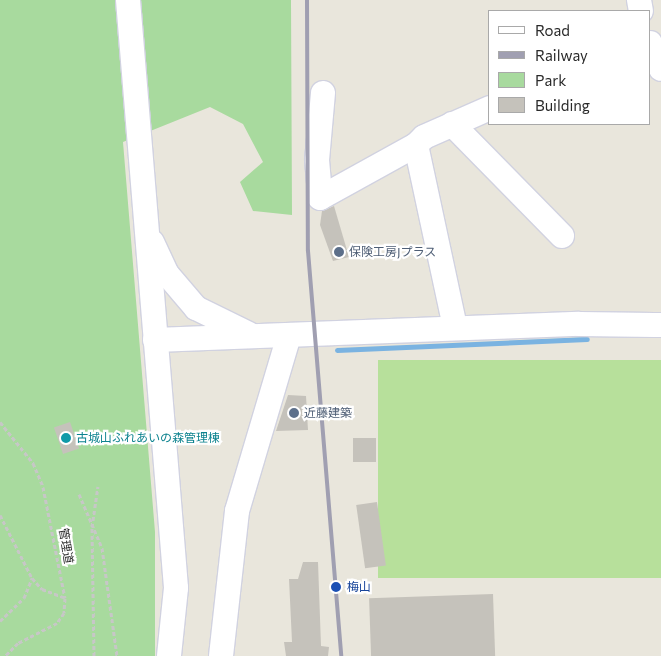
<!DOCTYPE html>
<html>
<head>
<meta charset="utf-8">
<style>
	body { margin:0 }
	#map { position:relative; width:661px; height:656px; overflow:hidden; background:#e9e6dc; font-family:Commissioner,"Noto Sans JP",sans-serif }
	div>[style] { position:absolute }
	.green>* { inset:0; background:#a8da9e }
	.pitch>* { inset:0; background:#b7e09b; transform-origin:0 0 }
	.stream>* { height:5px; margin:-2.5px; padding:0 2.5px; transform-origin:2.5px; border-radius:2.5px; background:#7ab3e1 }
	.building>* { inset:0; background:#c5c2bb; transform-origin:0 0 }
	.path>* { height:3px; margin-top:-1.5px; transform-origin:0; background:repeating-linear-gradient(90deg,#c7c7c7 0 4px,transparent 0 6.5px) }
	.roads { filter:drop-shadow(1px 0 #d1d2e0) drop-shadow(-1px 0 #d1d2e0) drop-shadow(0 1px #d1d2e0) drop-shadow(0 -1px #d1d2e0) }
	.minor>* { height:24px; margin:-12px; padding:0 12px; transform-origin:12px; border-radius:12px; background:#fff }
	.rail>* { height:4px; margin:-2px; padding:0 2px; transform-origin:2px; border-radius:2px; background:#a09fb1 }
	.dots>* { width:14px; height:14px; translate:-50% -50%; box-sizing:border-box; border:2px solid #fff; border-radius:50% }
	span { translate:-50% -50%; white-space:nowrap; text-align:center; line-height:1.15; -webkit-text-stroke:4.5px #fff; paint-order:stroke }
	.service-label { font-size:12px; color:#4e5e75 }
	.left { translate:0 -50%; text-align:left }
	.culture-label { font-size:12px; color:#0d838f }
	.street-label { font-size:12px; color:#292929 }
	.transit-label { font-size:12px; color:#164399 }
	.legend { position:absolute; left:488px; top:10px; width:162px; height:115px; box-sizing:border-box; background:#fff; border:1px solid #a9a9a9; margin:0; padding:6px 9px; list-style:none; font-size:15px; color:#292929 }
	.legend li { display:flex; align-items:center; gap:10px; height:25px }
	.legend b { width:25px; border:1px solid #a9a9a9 }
</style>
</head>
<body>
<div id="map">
	<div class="green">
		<i style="clip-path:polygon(0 0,291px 0,292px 215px,253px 211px,240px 182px,263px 162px,243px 124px,210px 107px,123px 142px,155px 532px,155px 656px,0 656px)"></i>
	</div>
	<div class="pitch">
		<i style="left:661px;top:360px;width:218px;height:283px;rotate:90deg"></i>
	</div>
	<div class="stream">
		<i style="left:337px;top:350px;width:250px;rotate:-2.5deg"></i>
	</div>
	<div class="building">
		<i style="clip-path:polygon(334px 206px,349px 257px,333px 261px,320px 225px,322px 211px)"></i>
		<i style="clip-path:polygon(288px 395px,306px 396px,308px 430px,276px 431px)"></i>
		<i style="left:70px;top:422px;width:28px;height:17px;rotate:71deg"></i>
		<i style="left:353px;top:438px;width:23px;height:24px"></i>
		<i style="left:377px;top:502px;width:64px;height:21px;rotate:82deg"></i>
		<i style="clip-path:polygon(303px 562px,318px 562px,321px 646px,329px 647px,328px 656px,286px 656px,284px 642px,292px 642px,289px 579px,298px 579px)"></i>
		<i style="left:493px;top:594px;width:62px;height:124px;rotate:88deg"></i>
	</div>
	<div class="path">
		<i style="left:0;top:422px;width:53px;rotate:51.2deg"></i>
		<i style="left:33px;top:463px;width:26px;rotate:67deg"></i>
		<i style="left:43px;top:487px;width:113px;rotate:78.8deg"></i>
		<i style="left:65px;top:598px;width:15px;rotate:94deg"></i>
		<i style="left:64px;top:613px;width:12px;rotate:125deg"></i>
		<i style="left:57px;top:623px;width:44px;rotate:152.9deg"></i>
		<i style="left:18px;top:643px;width:18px;rotate:135deg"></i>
		<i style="left:79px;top:494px;width:59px;rotate:66.9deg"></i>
		<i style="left:102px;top:548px;width:109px;rotate:82.1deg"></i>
		<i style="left:0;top:515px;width:71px;rotate:63.1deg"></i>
		<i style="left:32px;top:578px;width:15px;rotate:48deg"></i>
		<i style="left:42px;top:589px;width:25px;rotate:21deg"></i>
		<i style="left:0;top:621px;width:33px;rotate:-44deg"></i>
		<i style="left:24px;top:598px;width:22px;rotate:-68deg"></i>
		<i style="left:94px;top:656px;width:129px;rotate:-90.9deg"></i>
		<i style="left:92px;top:527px;width:41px;rotate:-81.7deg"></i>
	</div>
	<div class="roads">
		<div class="minor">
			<i style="left:128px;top:0;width:590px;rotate:85.33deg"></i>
			<i style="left:176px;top:588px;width:68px;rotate:95.9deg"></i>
			<i style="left:639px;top:0;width:11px;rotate:80deg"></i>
			<i style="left:650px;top:43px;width:28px;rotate:67deg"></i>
			<i style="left:323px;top:93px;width:67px;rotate:95.1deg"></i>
			<i style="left:317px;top:160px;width:38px;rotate:85deg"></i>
			<i style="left:320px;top:198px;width:110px;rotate:-28.9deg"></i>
			<i style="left:452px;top:124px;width:157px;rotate:45.5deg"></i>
			<i style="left:152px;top:242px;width:35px;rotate:65deg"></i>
			<i style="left:167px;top:274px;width:45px;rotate:49.5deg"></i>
			<i style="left:196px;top:308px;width:59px;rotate:26.1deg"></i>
			<i style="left:455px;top:327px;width:186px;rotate:-102.1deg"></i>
			<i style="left:416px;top:145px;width:11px;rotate:-45deg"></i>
			<i style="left:424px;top:137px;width:72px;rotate:-23.7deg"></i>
			<i style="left:155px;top:340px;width:424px;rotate:-2.2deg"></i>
			<i style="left:579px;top:324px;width:82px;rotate:0.7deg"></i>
			<i style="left:221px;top:656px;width:146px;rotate:-83.7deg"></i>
			<i style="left:237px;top:511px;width:183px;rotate:-73.5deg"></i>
		</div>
	</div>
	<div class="rail">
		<i style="left:307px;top:0;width:251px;rotate:89.8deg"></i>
		<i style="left:308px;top:251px;width:406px;rotate:85.3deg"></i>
	</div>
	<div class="dots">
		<i style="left:339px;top:252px;background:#5c6f8a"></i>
		<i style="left:294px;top:413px;background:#5c6f8a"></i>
		<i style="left:66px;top:438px;background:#0f9aa8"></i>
		<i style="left:336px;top:587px;background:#1a4fb4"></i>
	</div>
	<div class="service-label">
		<span class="left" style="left:349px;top:252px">保険工房Jプラス</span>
		<span class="left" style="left:304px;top:413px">近藤建築</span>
	</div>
	<div class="culture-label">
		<span class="left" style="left:76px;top:438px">古城山ふれあいの森管理棟</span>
	</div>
	<div class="street-label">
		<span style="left:66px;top:546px;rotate:81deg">管理道</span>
	</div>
	<div class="transit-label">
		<span class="left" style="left:347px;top:587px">梅山</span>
	</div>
	<ul class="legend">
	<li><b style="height:6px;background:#fff"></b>Road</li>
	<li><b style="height:6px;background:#a09fb1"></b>Railway</li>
	<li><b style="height:14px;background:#a8da9e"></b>Park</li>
	<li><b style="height:14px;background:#c5c2bb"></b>Building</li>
	</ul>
</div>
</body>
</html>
